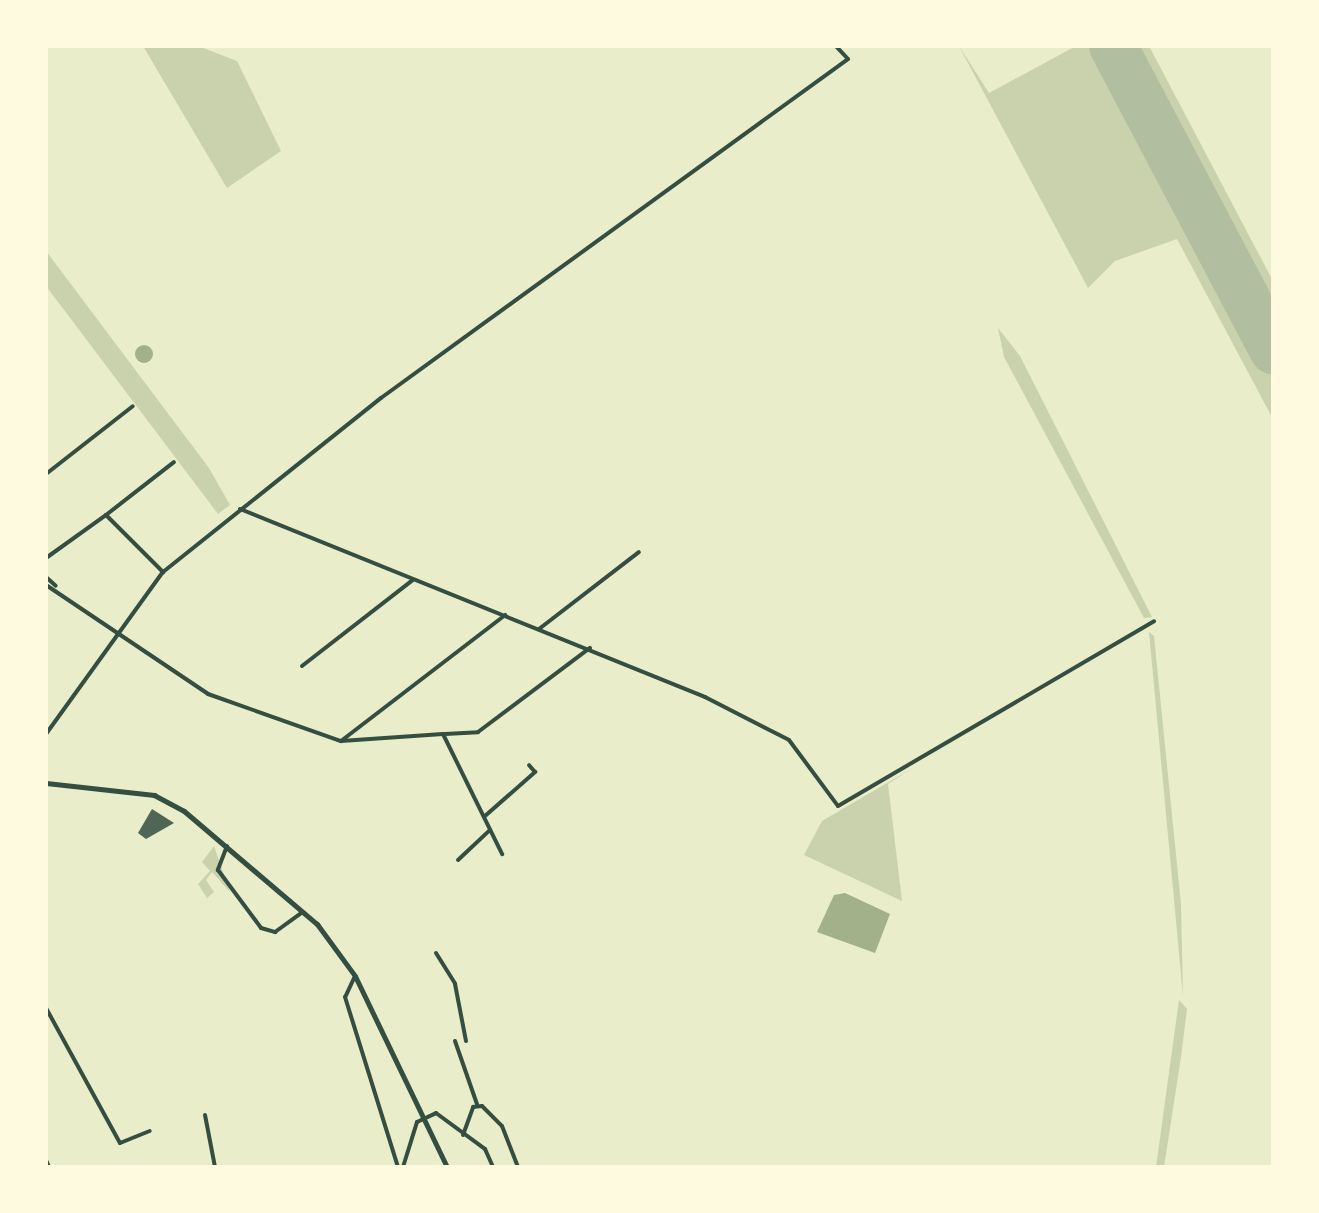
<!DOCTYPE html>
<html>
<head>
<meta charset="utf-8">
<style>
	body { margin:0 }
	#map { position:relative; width:1319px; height:1213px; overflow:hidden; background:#e9edc9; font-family:"Archivo Narrow",sans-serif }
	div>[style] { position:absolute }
	.green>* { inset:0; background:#cad2ad }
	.water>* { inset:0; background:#a3b18a }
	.round { border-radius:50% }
	.runway>* { height:48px; margin:-24px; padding:0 24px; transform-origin:24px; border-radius:24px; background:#b2bea0 }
	.building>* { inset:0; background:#4f6655 }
	.minor>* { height:4px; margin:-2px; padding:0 2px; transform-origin:2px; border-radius:2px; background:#344e41 }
	.secondary>* { height:5px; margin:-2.5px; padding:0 2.5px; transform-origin:2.5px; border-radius:2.5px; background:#344e41 }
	span { translate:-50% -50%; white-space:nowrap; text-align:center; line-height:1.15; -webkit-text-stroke:7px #fefae0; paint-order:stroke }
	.frame { position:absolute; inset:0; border:48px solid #fefae0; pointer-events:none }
</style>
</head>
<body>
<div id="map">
	<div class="green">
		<i style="clip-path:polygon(143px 46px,198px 46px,237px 61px,281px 151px,227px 188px)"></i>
		<i style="clip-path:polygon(959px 46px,989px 93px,1076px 46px,1149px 46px,1273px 281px,1273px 419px,1177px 239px,1115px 261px,1088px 288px)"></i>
		<i style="clip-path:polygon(46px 251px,209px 468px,230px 505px,218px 514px,46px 286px)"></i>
		<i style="clip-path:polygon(998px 328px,1020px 356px,1152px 617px,1144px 618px,1004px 357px)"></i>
		<i style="clip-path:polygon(1149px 632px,1154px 636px,1181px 904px,1183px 996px)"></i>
		<i style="clip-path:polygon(911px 769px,888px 784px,902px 901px,804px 855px,822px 821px)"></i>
		<i style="clip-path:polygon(214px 846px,230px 892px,212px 872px,206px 880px,214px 892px,207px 898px,198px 884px,210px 871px,202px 862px)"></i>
		<i style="clip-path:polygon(1179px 1000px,1187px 1009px,1181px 1057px,1164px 1167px,1156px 1167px)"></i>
	</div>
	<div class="water">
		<i class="round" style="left:135px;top:345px;width:18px;height:18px"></i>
		<i style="clip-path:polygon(845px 893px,890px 914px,875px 953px,817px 932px,834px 895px)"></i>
	</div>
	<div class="runway">
		<i style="left:1113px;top:46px;width:344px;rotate:62.2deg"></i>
	</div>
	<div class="building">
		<i style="clip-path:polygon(152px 809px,174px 823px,146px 839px,138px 833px)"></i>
	</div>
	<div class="minor">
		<i style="left:46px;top:474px;width:110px;rotate:-38deg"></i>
		<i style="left:240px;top:509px;width:502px;rotate:22.01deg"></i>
		<i style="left:705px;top:697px;width:94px;rotate:27.1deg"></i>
		<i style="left:789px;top:740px;width:82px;rotate:53.4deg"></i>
		<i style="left:838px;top:806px;width:366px;rotate:-30.3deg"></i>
		<i style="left:106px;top:515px;width:86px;rotate:-37.9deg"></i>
		<i style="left:46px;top:558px;width:74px;rotate:-35.6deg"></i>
		<i style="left:106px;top:515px;width:81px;rotate:45deg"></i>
		<i style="left:46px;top:577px;width:13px;rotate:42deg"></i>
		<i style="left:46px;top:585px;width:195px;rotate:33.9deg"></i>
		<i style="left:208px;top:694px;width:141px;rotate:19.5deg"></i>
		<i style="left:341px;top:741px;width:102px;rotate:-3.9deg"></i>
		<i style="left:443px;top:734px;width:134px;rotate:63.8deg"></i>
		<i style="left:539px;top:629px;width:126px;rotate:-37.6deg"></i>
		<i style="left:302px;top:666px;width:140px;rotate:-37.8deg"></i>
		<i style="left:46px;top:734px;width:200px;rotate:-54.2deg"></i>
		<i style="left:163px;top:572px;width:279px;rotate:-38.6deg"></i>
		<i style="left:381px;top:398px;width:577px;rotate:-35.98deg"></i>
		<i style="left:848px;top:59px;width:18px;rotate:-133deg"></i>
		<i style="left:445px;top:734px;width:33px;rotate:-3deg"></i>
		<i style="left:478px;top:732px;width:140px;rotate:-36.9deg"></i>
		<i style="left:341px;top:741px;width:207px;rotate:-37.5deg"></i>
		<i style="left:485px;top:816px;width:67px;rotate:-41.3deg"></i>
		<i style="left:535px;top:772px;width:9px;rotate:-131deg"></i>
		<i style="left:227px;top:846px;width:26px;rotate:111deg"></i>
		<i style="left:218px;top:870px;width:72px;rotate:53.4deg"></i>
		<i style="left:261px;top:928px;width:15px;rotate:16deg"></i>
		<i style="left:275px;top:932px;width:34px;rotate:-36deg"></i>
		<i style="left:458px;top:860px;width:44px;rotate:-43.2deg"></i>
		<i style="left:436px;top:953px;width:36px;rotate:58deg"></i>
		<i style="left:455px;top:984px;width:58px;rotate:79.1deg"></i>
		<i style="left:355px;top:976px;width:23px;rotate:115deg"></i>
		<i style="left:345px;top:997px;width:178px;rotate:72.7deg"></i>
		<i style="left:46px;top:1008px;width:154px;rotate:61.3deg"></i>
		<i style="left:120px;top:1143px;width:32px;rotate:-22deg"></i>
		<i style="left:455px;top:1041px;width:67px;rotate:70.8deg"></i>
		<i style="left:205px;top:1115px;width:53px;rotate:79.1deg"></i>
		<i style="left:463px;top:1135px;width:30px;rotate:-70deg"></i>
		<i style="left:473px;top:1107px;width:9px;rotate:-6deg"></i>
		<i style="left:482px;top:1106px;width:28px;rotate:45deg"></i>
		<i style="left:502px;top:1126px;width:44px;rotate:68.7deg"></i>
		<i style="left:46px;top:1160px;width:8px;rotate:67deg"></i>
		<i style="left:403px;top:1167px;width:47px;rotate:-72.7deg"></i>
		<i style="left:417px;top:1122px;width:21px;rotate:-25deg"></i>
		<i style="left:436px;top:1113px;width:61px;rotate:36.3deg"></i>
		<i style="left:485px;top:1149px;width:20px;rotate:66deg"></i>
	</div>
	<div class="secondary">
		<i style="left:46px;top:783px;width:109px;rotate:6.3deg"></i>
		<i style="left:154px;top:795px;width:34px;rotate:28deg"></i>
		<i style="left:184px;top:811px;width:175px;rotate:40.4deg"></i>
		<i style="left:317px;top:924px;width:64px;rotate:53.8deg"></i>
		<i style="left:355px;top:976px;width:212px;rotate:64.3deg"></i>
	</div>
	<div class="frame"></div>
</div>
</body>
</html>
